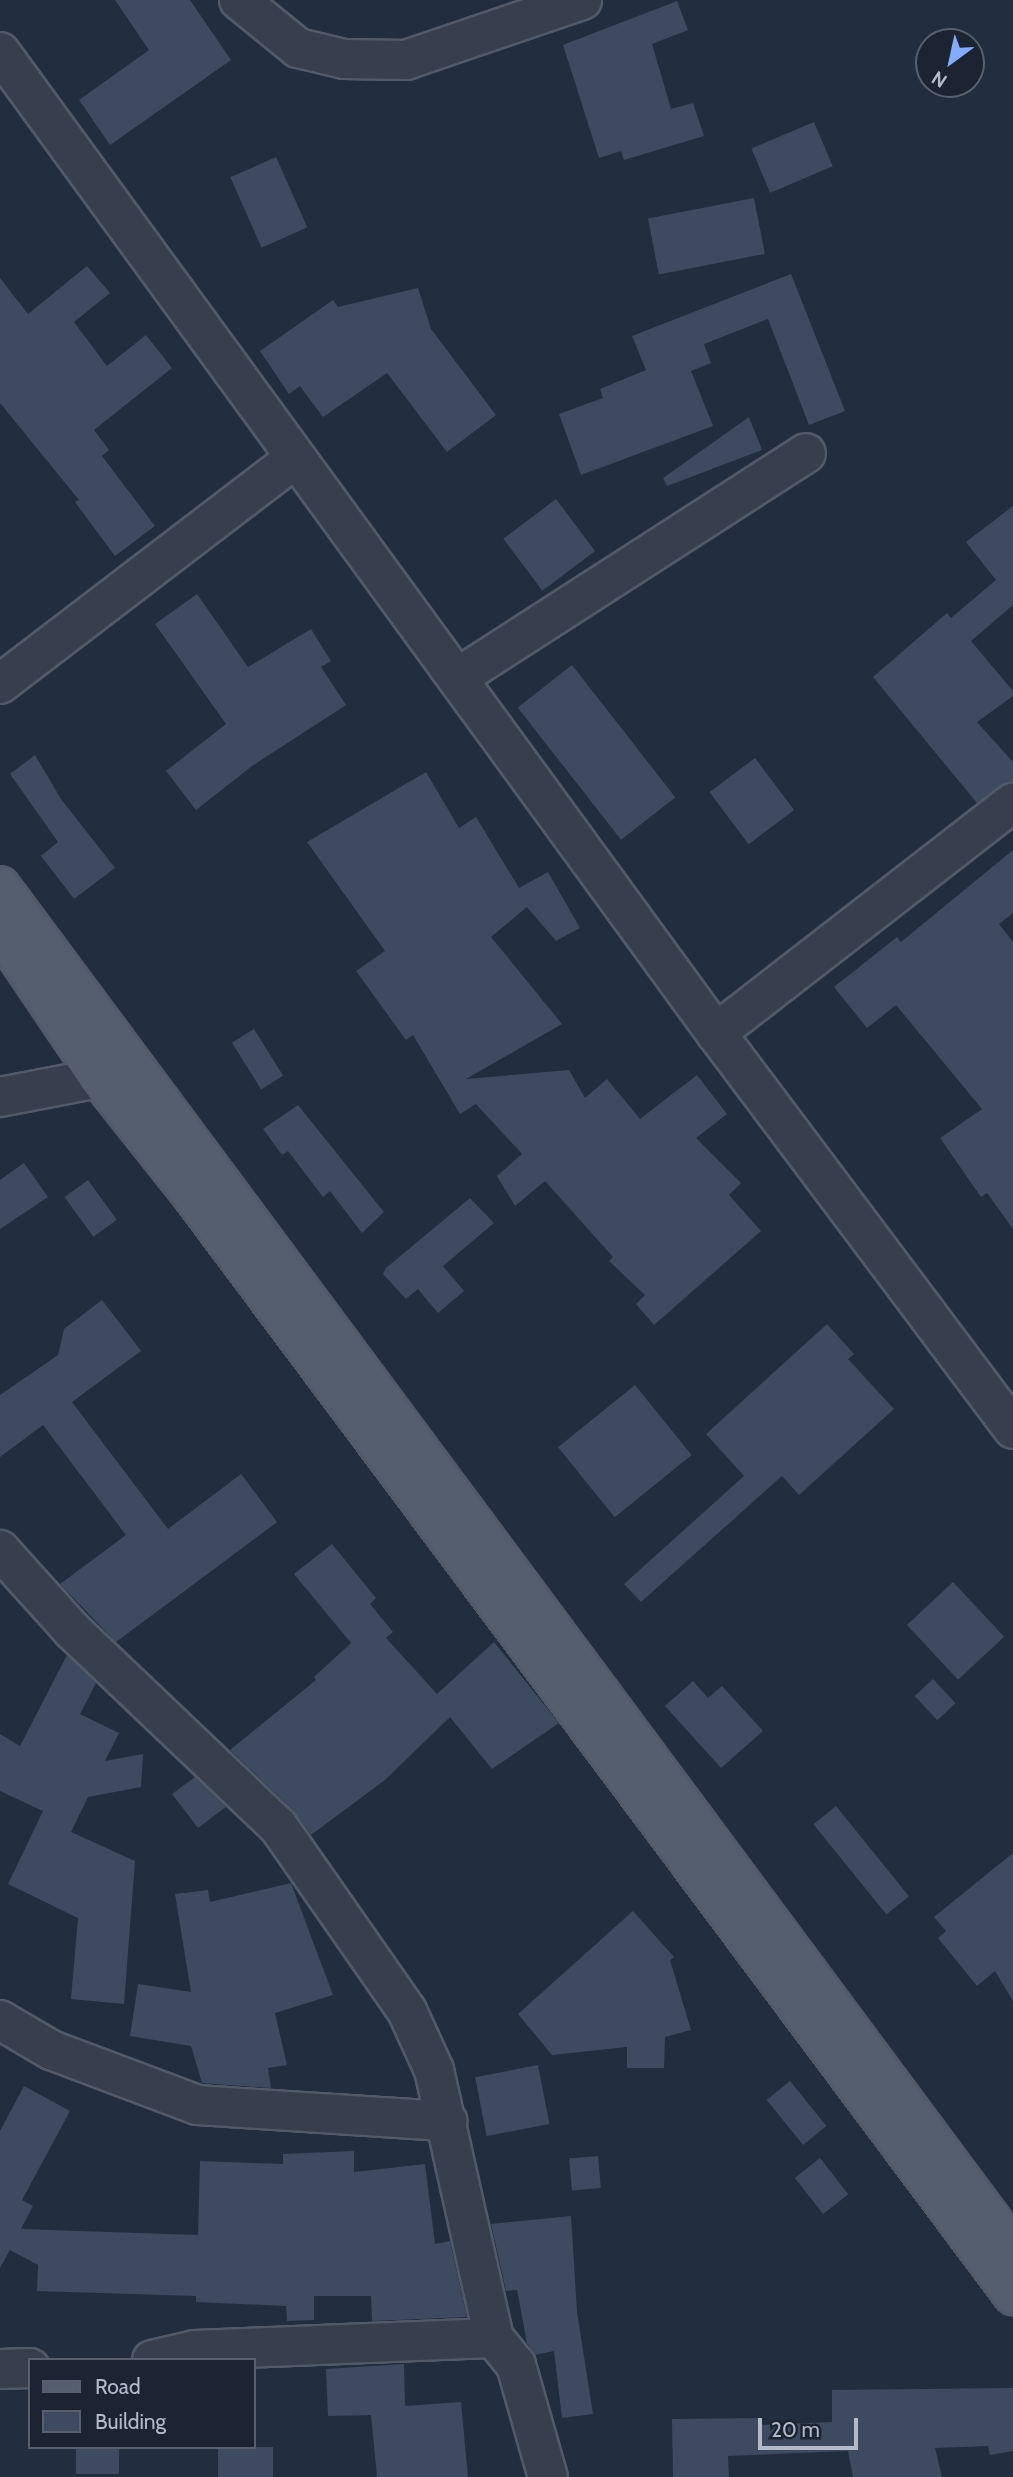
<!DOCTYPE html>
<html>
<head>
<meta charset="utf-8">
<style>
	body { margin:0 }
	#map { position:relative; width:1013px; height:2477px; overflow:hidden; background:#222d3f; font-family:Cabin,sans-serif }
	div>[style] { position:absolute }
	.building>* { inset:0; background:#3e4a5f; transform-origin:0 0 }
	.roads { filter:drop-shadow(2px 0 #525a6a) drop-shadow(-2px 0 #525a6a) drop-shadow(0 2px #525a6a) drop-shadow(0 -2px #525a6a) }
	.minor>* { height:38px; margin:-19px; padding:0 19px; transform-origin:19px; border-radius:19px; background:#373f4f }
	.major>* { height:38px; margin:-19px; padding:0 19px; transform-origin:19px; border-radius:19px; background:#545e6f }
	span { translate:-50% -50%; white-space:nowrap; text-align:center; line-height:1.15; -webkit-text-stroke:5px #1c2434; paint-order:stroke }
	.legend { position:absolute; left:28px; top:2358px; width:228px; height:91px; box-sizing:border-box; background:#1c2434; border:2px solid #586070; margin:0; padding:9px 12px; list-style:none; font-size:21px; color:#b3baca }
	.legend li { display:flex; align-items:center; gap:14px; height:35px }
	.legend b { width:35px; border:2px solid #586070 }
	.north { position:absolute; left:915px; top:28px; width:70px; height:70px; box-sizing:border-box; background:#1c2434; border:2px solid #586070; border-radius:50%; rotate:213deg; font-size:19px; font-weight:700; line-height:28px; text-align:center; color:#b3baca }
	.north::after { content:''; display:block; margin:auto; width:24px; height:32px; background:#84acfe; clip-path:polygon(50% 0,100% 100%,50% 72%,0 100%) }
	.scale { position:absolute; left:758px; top:2418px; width:100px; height:32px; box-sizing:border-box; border:4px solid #b3baca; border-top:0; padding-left:9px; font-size:21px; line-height:24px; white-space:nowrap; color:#b3baca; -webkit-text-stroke:5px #1c2434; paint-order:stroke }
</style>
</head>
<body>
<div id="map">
	<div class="building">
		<i style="clip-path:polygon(115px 0,190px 0,231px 60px,110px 145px,79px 100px,149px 50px)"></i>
		<i style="clip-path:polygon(677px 1px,688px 30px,652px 44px,671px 109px,693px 103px,704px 136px,624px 160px,621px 151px,599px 158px,563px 45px)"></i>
		<i style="left:814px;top:122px;width:48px;height:68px;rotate:67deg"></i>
		<i style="left:276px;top:157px;width:77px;height:50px;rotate:66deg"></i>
		<i style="left:754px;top:198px;width:57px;height:108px;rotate:79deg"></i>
		<i style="clip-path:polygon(87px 266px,110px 293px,74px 322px,107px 366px,146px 335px,172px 368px,94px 430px,109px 450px,102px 456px,155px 526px,115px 556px,75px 502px,79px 500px,0 403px,0 278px,28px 314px)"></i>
		<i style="clip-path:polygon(791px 274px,845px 411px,809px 425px,768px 319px,704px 344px,711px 363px,691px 371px,713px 426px,581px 475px,559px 414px,603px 398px,600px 389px,646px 370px,632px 336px)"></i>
		<i style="clip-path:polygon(418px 288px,431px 329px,496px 415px,447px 452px,387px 373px,323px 417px,300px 386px,289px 394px,260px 351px,333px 300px,338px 307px)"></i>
		<i style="clip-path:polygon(749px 417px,762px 450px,667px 486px,663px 478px)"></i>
		<i style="left:556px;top:499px;width:65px;height:66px;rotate:53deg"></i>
		<i style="clip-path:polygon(1013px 506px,1013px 605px,971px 641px,1013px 691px,1013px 696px,977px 722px,1013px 762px,1013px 781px,977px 803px,873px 677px,947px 613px,951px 618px,996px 580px,966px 542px)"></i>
		<i style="clip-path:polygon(197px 594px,248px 667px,311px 629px,331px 661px,321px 667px,346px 705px,252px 766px,196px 810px,166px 771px,226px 724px,155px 624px)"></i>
		<i style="left:572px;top:665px;width:168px;height:69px;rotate:52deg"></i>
		<i style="clip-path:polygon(35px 755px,61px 799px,115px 868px,74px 899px,41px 856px,58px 842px,10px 774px)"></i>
		<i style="left:755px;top:758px;width:65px;height:57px;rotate:53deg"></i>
		<i style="clip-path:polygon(426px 772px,459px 828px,476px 817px,519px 888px,548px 872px,580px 928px,556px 941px,527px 907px,491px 937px,562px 1024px,466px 1079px,569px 1070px,585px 1098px,607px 1079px,640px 1119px,697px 1075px,727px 1114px,696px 1138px,741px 1183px,729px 1195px,761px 1231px,654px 1325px,636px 1304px,645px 1295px,609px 1261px,613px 1257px,545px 1181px,515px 1206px,497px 1176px,522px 1154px,476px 1104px,460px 1114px,413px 1035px,406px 1040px,356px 971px,385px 951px,307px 842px)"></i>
		<i style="clip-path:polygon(1013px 850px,1013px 913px,999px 924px,1013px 942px,1013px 1229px,987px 1193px,981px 1197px,940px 1138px,982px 1109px,896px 1005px,867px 1028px,834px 987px,897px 937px,901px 942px)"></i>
		<i style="left:254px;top:1029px;width:55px;height:26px;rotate:58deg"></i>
		<i style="clip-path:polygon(298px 1105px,384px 1212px,362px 1233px,330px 1191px,323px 1197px,288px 1151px,282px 1155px,263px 1129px)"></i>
		<i style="clip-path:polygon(24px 1163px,48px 1197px,0 1229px,0 1180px)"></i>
		<i style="left:88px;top:1180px;width:49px;height:29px;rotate:54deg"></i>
		<i style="clip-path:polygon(470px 1198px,494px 1223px,443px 1266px,464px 1291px,438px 1313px,418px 1289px,406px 1299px,383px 1274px,386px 1268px)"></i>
		<i style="clip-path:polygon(102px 1300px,141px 1351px,72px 1402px,168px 1529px,241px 1474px,277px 1522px,116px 1642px,60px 1584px,126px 1535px,43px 1425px,0 1457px,0 1395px,58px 1355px,64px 1329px)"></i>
		<i style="clip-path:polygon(827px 1324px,854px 1354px,848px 1359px,894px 1409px,799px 1495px,782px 1476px,641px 1602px,624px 1584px,744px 1476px,706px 1434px)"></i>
		<i style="left:635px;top:1385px;width:90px;height:99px;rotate:51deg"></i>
		<i style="clip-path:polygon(332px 1544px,376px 1598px,370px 1604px,393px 1632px,386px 1638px,437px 1694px,494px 1642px,559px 1723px,492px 1769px,450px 1717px,385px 1780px,311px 1835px,293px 1810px,230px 1750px,316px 1680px,314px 1677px,351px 1643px,294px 1574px)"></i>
		<i style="left:953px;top:1582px;width:75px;height:63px;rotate:47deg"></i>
		<i style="clip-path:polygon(67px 1655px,96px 1683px,80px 1714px,119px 1733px,105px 1761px,143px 1754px,141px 1787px,88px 1797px,71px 1832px,135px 1861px,124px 2004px,71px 1999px,78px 1918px,8px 1884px,43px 1811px,0 1791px,0 1734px,20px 1746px)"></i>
		<i style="left:933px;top:1679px;width:33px;height:25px;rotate:47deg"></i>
		<i style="clip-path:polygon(693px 1681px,708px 1698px,722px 1686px,763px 1731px,721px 1768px,665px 1706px)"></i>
		<i style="clip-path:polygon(195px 1777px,226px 1807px,198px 1828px,172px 1794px)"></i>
		<i style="left:836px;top:1806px;width:116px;height:29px;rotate:51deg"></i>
		<i style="clip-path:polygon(1013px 1853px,1013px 2001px,995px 1971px,977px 1986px,938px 1938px,946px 1931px,934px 1917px)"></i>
		<i style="clip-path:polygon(291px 1883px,333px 1995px,275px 2013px,287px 2065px,268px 2068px,271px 2088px,202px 2083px,191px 2046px,130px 2036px,138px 1984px,191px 1992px,175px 1894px,208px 1890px,210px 1902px)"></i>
		<i style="clip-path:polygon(633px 1911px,674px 1957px,670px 1960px,691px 2030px,665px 2037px,664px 2068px,627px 2068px,627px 2047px,552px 2055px,518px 2014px)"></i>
		<i style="left:538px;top:2065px;width:60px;height:64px;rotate:79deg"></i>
		<i style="left:790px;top:2081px;width:58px;height:30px;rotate:51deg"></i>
		<i style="clip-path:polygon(24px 2086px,70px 2111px,22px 2200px,33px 2206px,21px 2229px,198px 2235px,200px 2161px,283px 2164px,283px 2154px,354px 2151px,354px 2172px,425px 2164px,435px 2244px,450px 2241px,467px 2317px,372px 2321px,371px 2296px,314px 2296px,314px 2320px,287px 2321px,286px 2306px,196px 2302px,196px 2296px,37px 2291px,38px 2265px,10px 2250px,0 2268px,0 2131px)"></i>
		<i style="left:598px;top:2156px;width:32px;height:29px;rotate:85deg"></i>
		<i style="left:820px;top:2158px;width:46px;height:32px;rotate:52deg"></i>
		<i style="clip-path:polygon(571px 2216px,577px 2312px,593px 2414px,562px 2418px,554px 2351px,535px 2355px,527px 2343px,517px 2290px,506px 2291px,491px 2224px)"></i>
		<i style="clip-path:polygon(404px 2364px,405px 2406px,461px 2402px,468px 2477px,377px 2477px,371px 2415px,328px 2416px,326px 2369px)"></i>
		<i style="clip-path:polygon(1013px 2388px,1013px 2451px,990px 2455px,988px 2446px,935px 2448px,942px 2477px,853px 2477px,848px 2451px,728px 2456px,729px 2477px,673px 2477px,672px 2419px,760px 2418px,760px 2425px,832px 2422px,832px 2390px)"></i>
		<i style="left:76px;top:2447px;width:43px;height:27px"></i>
		<i style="left:218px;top:2447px;width:55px;height:30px"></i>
	</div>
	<div class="roads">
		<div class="minor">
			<i style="left:239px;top:0;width:76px;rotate:39.1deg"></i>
			<i style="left:298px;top:48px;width:47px;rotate:13.4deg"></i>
			<i style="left:344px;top:59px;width:62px;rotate:0.9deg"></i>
			<i style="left:406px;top:60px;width:186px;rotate:-18.8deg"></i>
			<i style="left:0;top:52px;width:1215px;rotate:53.88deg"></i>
			<i style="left:716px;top:1033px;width:495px;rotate:53.1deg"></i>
			<i style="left:457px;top:678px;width:415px;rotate:-32.8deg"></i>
			<i style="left:0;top:684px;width:372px;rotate:-37.4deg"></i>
			<i style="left:716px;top:1033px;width:376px;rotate:-37.8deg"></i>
			<i style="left:0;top:1097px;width:101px;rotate:-10.9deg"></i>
			<i style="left:0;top:1550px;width:108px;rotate:48deg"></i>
			<i style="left:72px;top:1630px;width:284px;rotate:43.6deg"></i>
			<i style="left:278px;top:1826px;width:226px;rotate:55.1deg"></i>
			<i style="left:407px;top:2011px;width:65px;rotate:65.4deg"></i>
			<i style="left:434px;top:2070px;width:275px;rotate:77.4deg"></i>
			<i style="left:0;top:2020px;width:59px;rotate:30.5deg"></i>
			<i style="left:51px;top:2050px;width:156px;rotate:20.6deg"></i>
			<i style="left:197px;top:2105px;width:251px;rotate:3.7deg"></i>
			<i style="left:152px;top:2360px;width:44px;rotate:-13.1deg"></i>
			<i style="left:195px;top:2350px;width:299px;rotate:-2.3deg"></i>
			<i style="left:494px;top:2338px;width:35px;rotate:51deg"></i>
			<i style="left:516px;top:2365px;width:116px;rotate:74.1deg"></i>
			<i style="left:0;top:2369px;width:30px;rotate:-2deg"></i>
		</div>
		<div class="major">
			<i style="left:0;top:886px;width:1698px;rotate:53.38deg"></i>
			<i style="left:0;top:931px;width:177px;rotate:56deg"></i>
			<i style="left:99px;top:1078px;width:149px;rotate:51.5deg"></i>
			<i style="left:192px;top:1195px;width:1373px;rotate:53.26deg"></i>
		</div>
	</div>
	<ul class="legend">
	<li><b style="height:9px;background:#545e6f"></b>Road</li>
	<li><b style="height:19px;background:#3e4a5f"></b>Building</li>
	</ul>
	<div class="north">N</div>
	<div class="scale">20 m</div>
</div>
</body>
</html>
